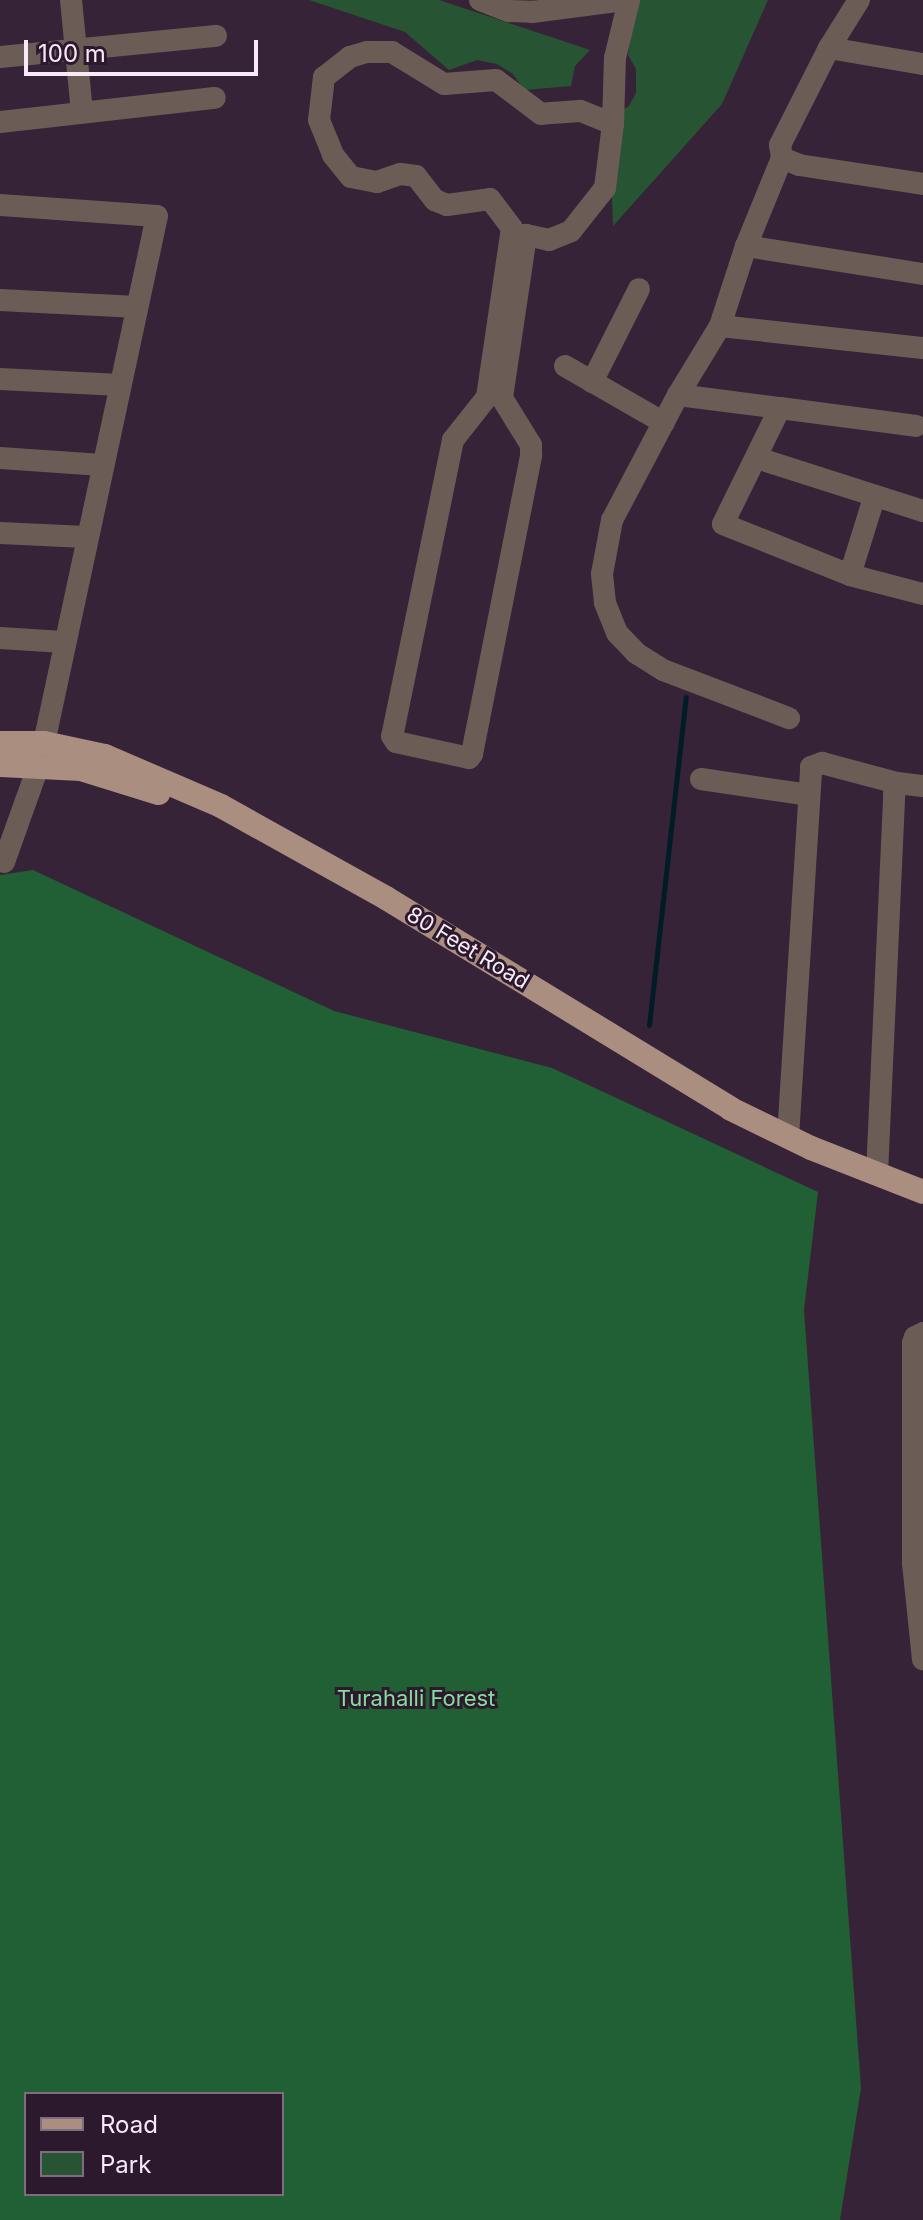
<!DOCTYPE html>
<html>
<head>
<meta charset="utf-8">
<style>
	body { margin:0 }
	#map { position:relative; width:923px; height:2220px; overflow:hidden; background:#372338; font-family:Inter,sans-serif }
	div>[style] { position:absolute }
	.green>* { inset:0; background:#275533 }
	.forest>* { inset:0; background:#206034 }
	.stream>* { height:5px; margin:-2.5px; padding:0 2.5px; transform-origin:2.5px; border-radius:2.5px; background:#001d25 }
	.minor>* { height:22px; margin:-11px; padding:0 11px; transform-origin:11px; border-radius:11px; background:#6b5d56 }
	.major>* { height:24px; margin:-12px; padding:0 12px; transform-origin:12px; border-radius:12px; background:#aa8e80 }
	span { translate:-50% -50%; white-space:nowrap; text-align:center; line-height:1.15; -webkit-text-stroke:6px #2d192d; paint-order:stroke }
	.street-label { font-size:22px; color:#f7eaf8 }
	.park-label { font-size:22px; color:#85dd9a }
	.legend { position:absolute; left:24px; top:2092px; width:260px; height:104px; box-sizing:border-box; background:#2d192d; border:2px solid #7e6d7e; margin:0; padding:10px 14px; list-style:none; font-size:24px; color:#f7eaf8 }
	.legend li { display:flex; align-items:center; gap:16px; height:40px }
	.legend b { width:40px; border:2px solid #7e6d7e }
	.scale { position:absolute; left:24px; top:40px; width:234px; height:36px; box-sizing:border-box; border:4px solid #f7eaf8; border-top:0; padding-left:10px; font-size:24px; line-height:28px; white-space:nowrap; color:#f7eaf8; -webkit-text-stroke:6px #2d192d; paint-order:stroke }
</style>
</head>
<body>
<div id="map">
	<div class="green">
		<i style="clip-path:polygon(309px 0,439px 0,590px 50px,575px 66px,571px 86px,524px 90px,513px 74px,497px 64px,477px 60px,449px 70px,405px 32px)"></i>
		<i style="clip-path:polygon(636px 0,768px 0,722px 104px,613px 226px,609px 118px,629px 106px,636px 93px,636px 69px,628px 55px)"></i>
	</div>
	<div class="forest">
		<i style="clip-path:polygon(evenodd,33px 870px,334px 1011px,552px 1068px,818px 1192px,804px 1310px,861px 2088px,840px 2220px,0 2220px,0 875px,33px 870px,26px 2094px,282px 2094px,282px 2194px,26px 2194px,26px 2094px)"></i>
	</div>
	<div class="stream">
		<i style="left:649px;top:1025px;width:330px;rotate:-83.6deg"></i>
	</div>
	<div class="minor">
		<i style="left:71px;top:0;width:113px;rotate:84.4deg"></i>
		<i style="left:480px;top:0;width:31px;rotate:21deg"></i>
		<i style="left:509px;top:11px;width:23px;rotate:2deg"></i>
		<i style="left:532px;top:12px;width:95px;rotate:-7.3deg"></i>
		<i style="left:859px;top:0;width:57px;rotate:122deg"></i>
		<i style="left:829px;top:48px;width:109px;rotate:116.8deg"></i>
		<i style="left:780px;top:145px;width:13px;rotate:81deg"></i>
		<i style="left:782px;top:158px;width:18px;rotate:22deg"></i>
		<i style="left:799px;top:165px;width:125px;rotate:8.7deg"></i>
		<i style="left:829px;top:48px;width:95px;rotate:9.7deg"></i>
		<i style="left:0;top:57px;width:217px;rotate:-5.6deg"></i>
		<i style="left:0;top:122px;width:216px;rotate:-6.4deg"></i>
		<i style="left:613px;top:124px;width:35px;rotate:-158deg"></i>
		<i style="left:580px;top:111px;width:39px;rotate:176deg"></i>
		<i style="left:541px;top:114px;width:56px;rotate:-142.9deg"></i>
		<i style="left:496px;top:80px;width:52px;rotate:175.6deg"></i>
		<i style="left:444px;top:84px;width:61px;rotate:-148.4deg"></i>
		<i style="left:392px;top:52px;width:25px;rotate:180deg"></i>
		<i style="left:367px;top:52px;width:18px;rotate:164deg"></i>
		<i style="left:350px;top:57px;width:33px;rotate:142deg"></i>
		<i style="left:324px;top:77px;width:43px;rotate:96.6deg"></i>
		<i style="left:319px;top:120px;width:38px;rotate:68deg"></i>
		<i style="left:333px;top:155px;width:28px;rotate:51deg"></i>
		<i style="left:351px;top:177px;width:26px;rotate:11deg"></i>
		<i style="left:377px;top:182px;width:24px;rotate:-19deg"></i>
		<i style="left:400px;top:174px;width:16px;rotate:7deg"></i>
		<i style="left:416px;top:176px;width:31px;rotate:52deg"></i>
		<i style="left:435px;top:200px;width:13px;rotate:23deg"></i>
		<i style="left:447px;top:205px;width:43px;rotate:-7.9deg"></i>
		<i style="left:490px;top:199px;width:36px;rotate:53deg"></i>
		<i style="left:512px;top:228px;width:171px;rotate:98.4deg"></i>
		<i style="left:487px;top:397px;width:55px;rotate:128.3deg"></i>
		<i style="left:453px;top:440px;width:302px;rotate:101.6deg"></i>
		<i style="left:392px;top:736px;width:7px;rotate:56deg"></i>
		<i style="left:396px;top:742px;width:75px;rotate:12.4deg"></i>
		<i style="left:469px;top:758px;width:5px;rotate:-53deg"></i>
		<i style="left:472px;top:754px;width:305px;rotate:-78.8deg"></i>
		<i style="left:531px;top:455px;width:10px;rotate:-90deg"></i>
		<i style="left:531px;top:445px;width:55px;rotate:-121.7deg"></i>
		<i style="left:502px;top:398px;width:165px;rotate:-81.6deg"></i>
		<i style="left:526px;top:235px;width:24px;rotate:12deg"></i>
		<i style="left:549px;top:240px;width:24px;rotate:-22deg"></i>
		<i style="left:571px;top:231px;width:55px;rotate:-51.7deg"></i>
		<i style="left:605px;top:188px;width:64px;rotate:-82.9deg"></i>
		<i style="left:613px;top:124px;width:66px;rotate:-88.3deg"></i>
		<i style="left:615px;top:58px;width:60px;rotate:-76.4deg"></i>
		<i style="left:782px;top:158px;width:95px;rotate:112.2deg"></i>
		<i style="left:746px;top:246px;width:84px;rotate:108deg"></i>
		<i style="left:720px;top:326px;width:81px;rotate:121.3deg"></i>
		<i style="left:678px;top:395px;width:141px;rotate:117.8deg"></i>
		<i style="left:612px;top:520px;width:55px;rotate:100.5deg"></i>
		<i style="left:602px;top:574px;width:29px;rotate:84deg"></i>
		<i style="left:605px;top:603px;width:32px;rotate:68deg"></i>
		<i style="left:617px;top:633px;width:28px;rotate:46deg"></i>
		<i style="left:636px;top:653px;width:32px;rotate:32deg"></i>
		<i style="left:663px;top:670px;width:135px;rotate:20.9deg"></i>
		<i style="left:0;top:205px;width:157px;rotate:4deg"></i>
		<i style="left:157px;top:216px;width:539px;rotate:102.1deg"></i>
		<i style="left:746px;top:246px;width:179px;rotate:9deg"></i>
		<i style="left:0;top:300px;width:137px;rotate:2.9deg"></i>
		<i style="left:720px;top:326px;width:204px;rotate:6.2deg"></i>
		<i style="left:565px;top:366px;width:114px;rotate:29.9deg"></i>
		<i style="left:0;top:379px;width:120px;rotate:2.9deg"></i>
		<i style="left:592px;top:382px;width:104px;rotate:-63.2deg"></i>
		<i style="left:678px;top:395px;width:103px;rotate:7.3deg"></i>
		<i style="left:780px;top:408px;width:129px;rotate:116.2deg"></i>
		<i style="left:723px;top:524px;width:137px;rotate:21.9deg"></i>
		<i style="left:850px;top:575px;width:75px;rotate:14.6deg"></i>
		<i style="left:780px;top:408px;width:137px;rotate:7.5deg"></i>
		<i style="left:0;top:458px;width:102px;rotate:3.9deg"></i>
		<i style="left:757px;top:458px;width:174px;rotate:17.7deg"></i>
		<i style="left:0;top:533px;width:86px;rotate:2.7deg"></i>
		<i style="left:850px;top:575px;width:81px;rotate:-72.7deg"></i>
		<i style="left:0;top:638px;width:63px;rotate:3.6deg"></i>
		<i style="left:701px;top:779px;width:109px;rotate:8.4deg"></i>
		<i style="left:4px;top:862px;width:104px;rotate:-70.3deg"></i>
		<i style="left:788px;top:1137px;width:371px;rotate:-86.4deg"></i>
		<i style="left:811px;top:767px;width:12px;rotate:-20deg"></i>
		<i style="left:822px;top:763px;width:78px;rotate:14.9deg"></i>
		<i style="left:877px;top:1174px;width:380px;rotate:-87.4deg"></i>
		<i style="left:894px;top:794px;width:11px;rotate:-75deg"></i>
		<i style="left:897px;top:783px;width:26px;rotate:7deg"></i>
		<i style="left:923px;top:1333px;width:9px;rotate:153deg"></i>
		<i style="left:915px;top:1337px;width:6px;rotate:108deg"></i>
		<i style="left:913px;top:1343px;width:220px;rotate:90deg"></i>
		<i style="left:913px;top:1563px;width:97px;rotate:84.1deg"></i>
	</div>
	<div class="major">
		<i style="left:0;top:743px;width:44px"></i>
		<i style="left:44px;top:743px;width:62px;rotate:12deg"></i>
		<i style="left:105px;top:756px;width:126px;rotate:23.3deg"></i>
		<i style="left:221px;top:806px;width:189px;rotate:29.1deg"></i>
		<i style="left:386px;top:898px;width:404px;rotate:31.4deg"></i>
		<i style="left:731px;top:1109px;width:89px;rotate:26deg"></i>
		<i style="left:811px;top:1148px;width:120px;rotate:21.4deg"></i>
		<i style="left:0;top:765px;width:81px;rotate:2.8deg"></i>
		<i style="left:81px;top:769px;width:81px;rotate:17.3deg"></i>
	</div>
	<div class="street-label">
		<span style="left:468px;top:948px;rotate:31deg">80 Feet Road</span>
	</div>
	<div class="park-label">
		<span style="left:416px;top:1699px">Turahalli Forest</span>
	</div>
	<ul class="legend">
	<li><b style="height:10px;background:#aa8e80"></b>Road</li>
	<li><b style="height:22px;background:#275533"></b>Park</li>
	</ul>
	<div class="scale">100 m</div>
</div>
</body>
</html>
